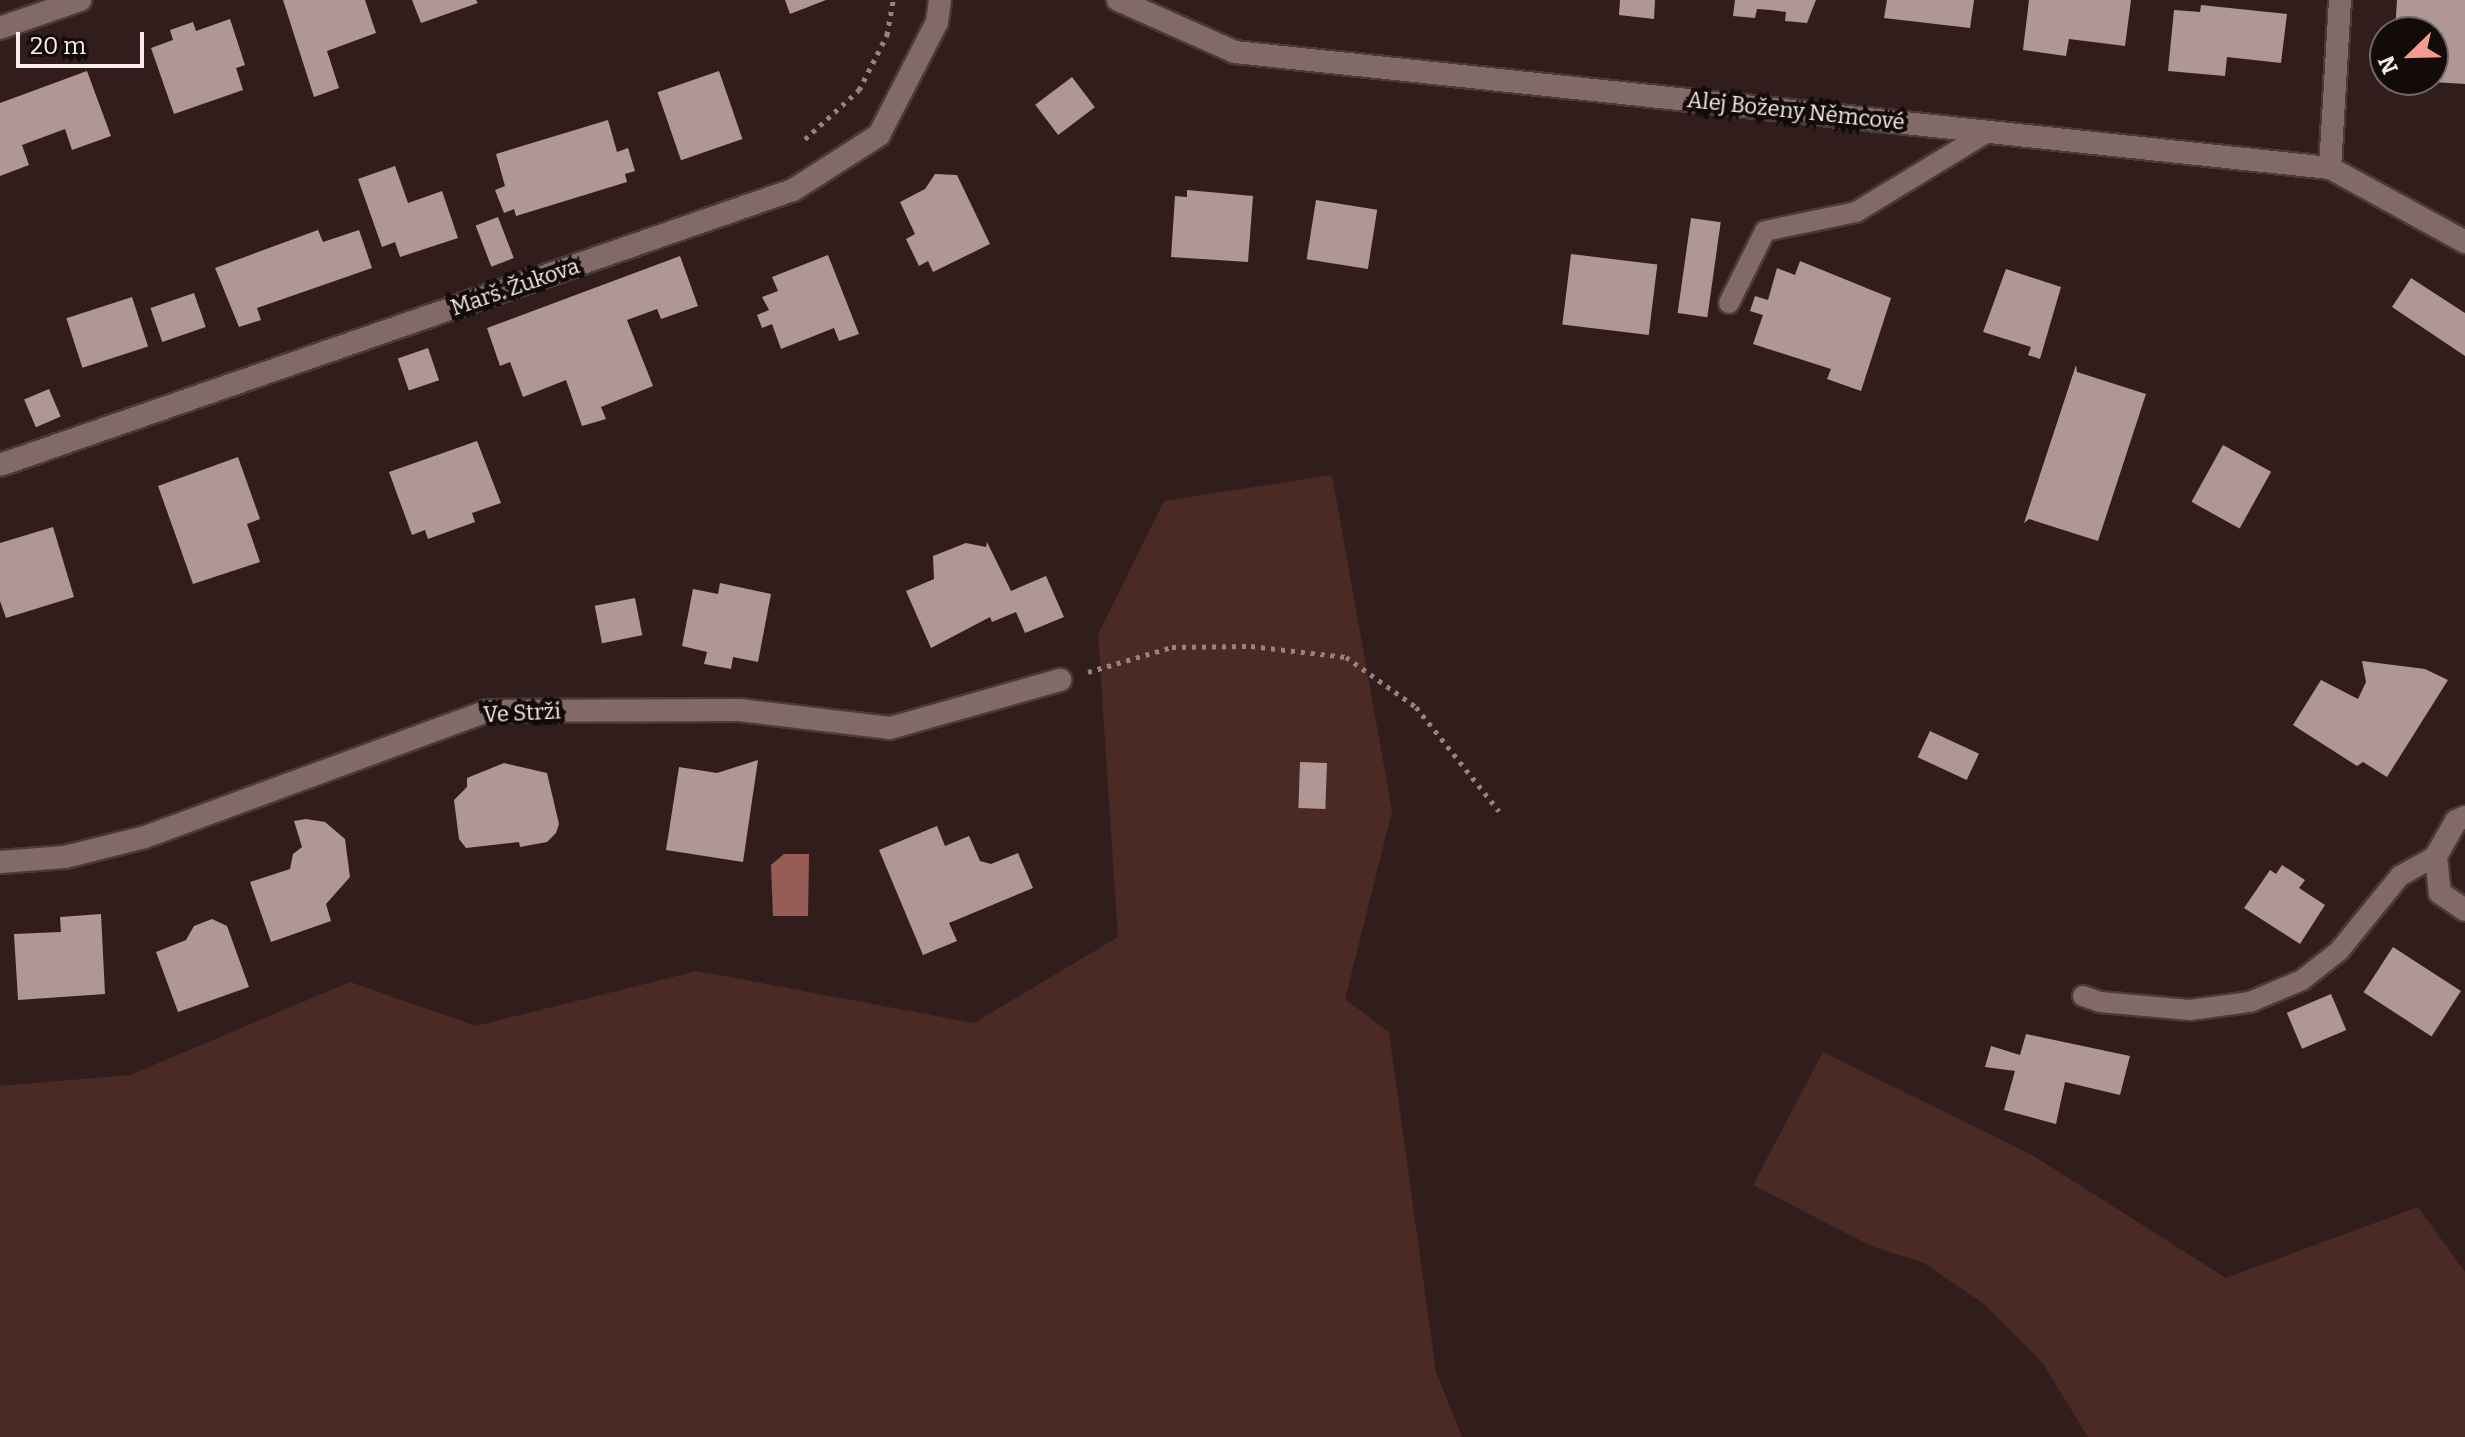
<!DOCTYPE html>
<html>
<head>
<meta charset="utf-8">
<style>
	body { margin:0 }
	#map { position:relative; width:2465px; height:1437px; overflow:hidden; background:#311e1c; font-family:Bitter,serif }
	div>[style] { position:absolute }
	.green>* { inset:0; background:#4b2924 }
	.water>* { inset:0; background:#975c55 }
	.building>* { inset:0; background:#b09794; transform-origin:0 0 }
	.path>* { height:5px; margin-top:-2.5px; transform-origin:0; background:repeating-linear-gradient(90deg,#948482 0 4px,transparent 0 10px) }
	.roads { filter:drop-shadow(2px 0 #4a3a38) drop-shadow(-2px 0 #4a3a38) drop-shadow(0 2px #4a3a38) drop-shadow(0 -2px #4a3a38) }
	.service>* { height:20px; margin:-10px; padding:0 10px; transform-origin:10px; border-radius:10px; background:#816a67 }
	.minor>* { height:22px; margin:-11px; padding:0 11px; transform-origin:11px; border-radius:11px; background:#816a67 }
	span { translate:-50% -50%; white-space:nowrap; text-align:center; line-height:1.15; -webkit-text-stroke:8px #130b0a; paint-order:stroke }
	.street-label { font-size:22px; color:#f9ecea }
	.north { position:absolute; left:2369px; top:16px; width:80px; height:80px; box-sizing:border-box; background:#130b0a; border:2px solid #6f6564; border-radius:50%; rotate:247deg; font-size:22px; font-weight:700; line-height:32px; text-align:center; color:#f9ecea }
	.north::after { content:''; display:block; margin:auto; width:28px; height:36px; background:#f59c91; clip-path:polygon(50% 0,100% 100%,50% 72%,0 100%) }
	.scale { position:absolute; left:16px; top:32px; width:128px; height:36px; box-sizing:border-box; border:4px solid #f9ecea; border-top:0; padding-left:10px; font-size:24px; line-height:28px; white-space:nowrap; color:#f9ecea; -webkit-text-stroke:6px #130b0a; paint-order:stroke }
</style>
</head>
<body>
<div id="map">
	<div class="green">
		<i style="clip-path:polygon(1332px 475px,1392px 811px,1345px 999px,1389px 1032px,1436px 1372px,1462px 1437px,0 1437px,0 1086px,130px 1075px,350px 982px,476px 1026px,697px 971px,974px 1023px,1118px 937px,1098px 634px,1164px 501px)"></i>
		<i style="clip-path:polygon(1823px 1052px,2032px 1155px,2226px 1278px,2418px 1207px,2465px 1272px,2465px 1437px,2088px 1437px,2042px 1362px,1984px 1304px,1924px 1263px,1871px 1246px,1753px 1185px)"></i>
	</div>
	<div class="water">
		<i style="clip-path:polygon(784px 854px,809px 854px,808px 916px,773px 916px,771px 865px)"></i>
	</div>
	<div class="building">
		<i style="clip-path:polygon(283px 0,365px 0,376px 33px,327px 51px,339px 88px,314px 97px)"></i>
		<i style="clip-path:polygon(412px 0,476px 0,478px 3px,421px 23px)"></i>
		<i style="clip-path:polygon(785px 0,826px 0,790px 14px)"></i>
		<i style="clip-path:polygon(1620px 0,1655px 0,1654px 19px,1619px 15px)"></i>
		<i style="clip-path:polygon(1735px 0,1816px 0,1807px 23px,1785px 21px,1786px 12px,1771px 10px,1757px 9px,1755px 18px,1733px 16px)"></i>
		<i style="clip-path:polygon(1887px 0,1974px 0,1970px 28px,1884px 18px)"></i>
		<i style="clip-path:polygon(2029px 0,2131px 0,2125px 46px,2069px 39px,2066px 56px,2023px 50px)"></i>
		<i style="clip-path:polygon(2397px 0,2465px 0,2465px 84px,2433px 82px,2433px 32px,2395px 32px)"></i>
		<i style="clip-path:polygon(2201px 5px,2287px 14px,2281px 63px,2227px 57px,2225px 76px,2168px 71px,2174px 10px,2200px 12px)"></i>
		<i style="clip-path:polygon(230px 19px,245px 65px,236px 68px,243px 90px,174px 114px,151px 48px,173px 40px,170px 30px,193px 22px,196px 31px)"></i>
		<i style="clip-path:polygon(87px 71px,111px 136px,72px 150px,65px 129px,22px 145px,29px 165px,0 176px,0 103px)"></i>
		<i style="left:719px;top:71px;width:72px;height:65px;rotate:71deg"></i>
		<i style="left:1072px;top:77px;width:38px;height:46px;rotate:53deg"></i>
		<i style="clip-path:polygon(608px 120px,617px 152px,628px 148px,635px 171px,625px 174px,627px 182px,516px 216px,514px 209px,504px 213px,495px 190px,505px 186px,496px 154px)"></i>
		<i style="clip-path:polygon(395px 166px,408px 203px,442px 191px,458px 238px,400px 257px,395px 242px,382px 247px,358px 179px)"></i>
		<i style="clip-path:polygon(935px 174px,957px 175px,990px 244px,933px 272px,928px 261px,919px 266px,906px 239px,915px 234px,900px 202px,925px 189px)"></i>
		<i style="clip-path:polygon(1187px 190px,1253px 196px,1248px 262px,1171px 257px,1175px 196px,1187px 197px)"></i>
		<i style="left:1316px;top:200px;width:62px;height:60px;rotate:9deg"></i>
		<i style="left:498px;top:217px;width:44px;height:24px;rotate:69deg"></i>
		<i style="left:1691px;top:218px;width:30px;height:96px;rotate:8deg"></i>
		<i style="clip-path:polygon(318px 230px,323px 242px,359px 230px,372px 268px,257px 308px,261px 320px,239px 327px,215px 268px)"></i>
		<i style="left:1571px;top:254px;width:87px;height:71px;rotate:7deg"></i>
		<i style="clip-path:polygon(828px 255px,859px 334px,839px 341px,834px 328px,781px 349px,772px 324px,762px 328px,757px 315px,769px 310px,762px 297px,778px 291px,772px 277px)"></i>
		<i style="clip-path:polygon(680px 256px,698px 306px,661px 319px,657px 309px,627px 320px,653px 386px,601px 407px,606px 419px,582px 426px,566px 380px,523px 397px,510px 362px,500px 366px,487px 328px)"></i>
		<i style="clip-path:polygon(1800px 261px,1891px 298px,1861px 391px,1827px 379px,1831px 369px,1753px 344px,1763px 315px,1750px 311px,1755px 296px,1768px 300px,1777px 268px,1795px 275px)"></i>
		<i style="clip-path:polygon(2006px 269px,2061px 287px,2040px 359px,2028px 355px,2031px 347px,1983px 332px)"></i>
		<i style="clip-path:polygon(2411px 278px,2465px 313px,2465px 356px,2392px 307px)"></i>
		<i style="left:194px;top:293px;width:36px;height:46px;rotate:71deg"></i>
		<i style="left:132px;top:297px;width:52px;height:69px;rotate:72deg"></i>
		<i style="left:428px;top:348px;width:34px;height:32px;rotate:71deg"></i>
		<i style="clip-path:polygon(2076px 365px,2077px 372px,2146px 394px,2098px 541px,2029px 519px,2024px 523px)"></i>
		<i style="left:49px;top:389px;width:30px;height:27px;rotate:67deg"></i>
		<i style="clip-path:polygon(477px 441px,501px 503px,472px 513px,475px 522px,428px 539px,425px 530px,412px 535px,389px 472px)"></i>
		<i style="left:2223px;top:445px;width:55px;height:65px;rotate:29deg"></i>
		<i style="clip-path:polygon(238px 457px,260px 519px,247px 524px,260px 562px,193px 584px,158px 486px)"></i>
		<i style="clip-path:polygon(53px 527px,74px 597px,6px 618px,0 601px,0 543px)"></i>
		<i style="clip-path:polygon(987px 542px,1011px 591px,1046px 576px,1064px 617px,1025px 633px,1016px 612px,992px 622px,990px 617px,931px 648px,906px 591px,934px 579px,933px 556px,966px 543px,986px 547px)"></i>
		<i style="clip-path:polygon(720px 583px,771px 594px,758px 662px,733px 657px,731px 669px,704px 664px,707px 652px,682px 646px,693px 589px,718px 594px)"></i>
		<i style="left:635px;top:598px;width:38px;height:41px;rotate:79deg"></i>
		<i style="clip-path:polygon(2362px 661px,2425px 669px,2448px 680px,2387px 777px,2363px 762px,2357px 766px,2293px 725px,2321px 680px,2358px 699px,2366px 682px)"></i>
		<i style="left:1930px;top:731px;width:54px;height:29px;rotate:25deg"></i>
		<i style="clip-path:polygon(758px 760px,743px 862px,666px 850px,679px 767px,717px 773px)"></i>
		<i style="left:1300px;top:762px;width:27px;height:46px;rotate:2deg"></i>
		<i style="clip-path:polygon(504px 763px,547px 773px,559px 824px,556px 833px,547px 842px,520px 847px,519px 842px,466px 848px,459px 839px,454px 800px,467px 787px,467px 778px)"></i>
		<i style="clip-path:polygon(306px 819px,325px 822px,345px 839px,350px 877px,326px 904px,331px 921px,271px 942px,250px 882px,290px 869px,293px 854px,302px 847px,294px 821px)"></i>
		<i style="clip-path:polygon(937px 826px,945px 846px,969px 836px,980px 861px,991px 864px,1018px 853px,1033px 888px,949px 923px,957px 941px,923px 955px,879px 850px)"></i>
		<i style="clip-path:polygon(2282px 865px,2305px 880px,2299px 888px,2325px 905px,2300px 944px,2244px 908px,2270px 870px,2276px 874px)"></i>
		<i style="clip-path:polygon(101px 914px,105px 994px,18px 1000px,14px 934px,61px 932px,60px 917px)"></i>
		<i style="clip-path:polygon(212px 919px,227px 926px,249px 987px,178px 1012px,156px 952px,186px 940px,194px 926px)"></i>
		<i style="left:2393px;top:947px;width:81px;height:54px;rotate:33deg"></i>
		<i style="left:2331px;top:994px;width:39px;height:48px;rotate:67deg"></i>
		<i style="clip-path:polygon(2026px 1034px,2130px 1056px,2120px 1095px,2065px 1082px,2056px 1124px,2004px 1110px,2015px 1071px,1985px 1067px,1991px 1046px,2020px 1055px)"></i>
	</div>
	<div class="path">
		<i style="left:805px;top:139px;width:73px;rotate:-42.2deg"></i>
		<i style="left:859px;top:90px;width:62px;rotate:-63deg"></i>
		<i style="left:887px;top:35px;width:36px;rotate:-80deg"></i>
		<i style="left:1088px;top:672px;width:88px;rotate:-16.6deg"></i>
		<i style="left:1172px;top:647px;width:79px;rotate:-0.7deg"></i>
		<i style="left:1251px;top:646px;width:96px;rotate:6.6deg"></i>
		<i style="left:1346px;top:657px;width:86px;rotate:35.5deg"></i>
		<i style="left:1416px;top:707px;width:133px;rotate:51.4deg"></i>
	</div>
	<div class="roads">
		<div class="service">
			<i style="left:1729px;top:303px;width:80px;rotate:-63.4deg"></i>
			<i style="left:1765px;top:231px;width:93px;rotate:-11.8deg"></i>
			<i style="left:1856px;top:212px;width:156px;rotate:-31.3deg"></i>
			<i style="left:2083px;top:996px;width:18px;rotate:19deg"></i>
			<i style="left:2100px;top:1002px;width:90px;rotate:5.1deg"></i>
			<i style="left:2190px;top:1010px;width:61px;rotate:-7.6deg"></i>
			<i style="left:2250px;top:1002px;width:56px;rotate:-22.9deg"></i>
			<i style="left:2302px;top:980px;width:47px;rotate:-38.1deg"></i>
			<i style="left:2339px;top:951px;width:97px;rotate:-50.9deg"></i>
			<i style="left:2400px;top:876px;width:41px;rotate:-29.1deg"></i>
		</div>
		<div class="minor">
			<i style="left:1118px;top:0;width:128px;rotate:24deg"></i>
			<i style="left:1235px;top:52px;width:1101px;rotate:6.05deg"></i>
			<i style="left:2330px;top:168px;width:154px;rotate:28.7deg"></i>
			<i style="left:0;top:28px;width:85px;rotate:-19.3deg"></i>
			<i style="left:2330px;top:168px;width:168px;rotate:-86.6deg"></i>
			<i style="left:0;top:465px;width:839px;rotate:-19.13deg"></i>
			<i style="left:793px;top:190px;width:102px;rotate:-32.6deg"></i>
			<i style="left:879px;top:135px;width:127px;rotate:-62.8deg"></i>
			<i style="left:937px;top:22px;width:22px;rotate:-82deg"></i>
			<i style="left:2465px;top:817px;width:10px;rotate:156deg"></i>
			<i style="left:2456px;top:821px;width:40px;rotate:119.7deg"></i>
			<i style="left:2436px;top:856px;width:37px;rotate:84deg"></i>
			<i style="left:2440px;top:893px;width:30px;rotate:34deg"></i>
			<i style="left:0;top:862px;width:65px;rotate:-4.4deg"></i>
			<i style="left:65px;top:857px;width:82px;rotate:-14deg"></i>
			<i style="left:145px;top:837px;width:364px;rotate:-20.2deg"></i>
			<i style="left:487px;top:711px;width:252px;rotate:-0.2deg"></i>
			<i style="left:739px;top:710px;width:152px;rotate:6.8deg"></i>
			<i style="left:890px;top:728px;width:177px;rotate:-15.8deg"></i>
		</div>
	</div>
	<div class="street-label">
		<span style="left:1796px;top:111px;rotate:6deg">Alej Boženy Němcové</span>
		<span style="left:515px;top:287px;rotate:-19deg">Marš. Žukova</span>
		<span style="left:522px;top:713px;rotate:-3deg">Ve Strži</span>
	</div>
	<div class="north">N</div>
	<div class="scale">20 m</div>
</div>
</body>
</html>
